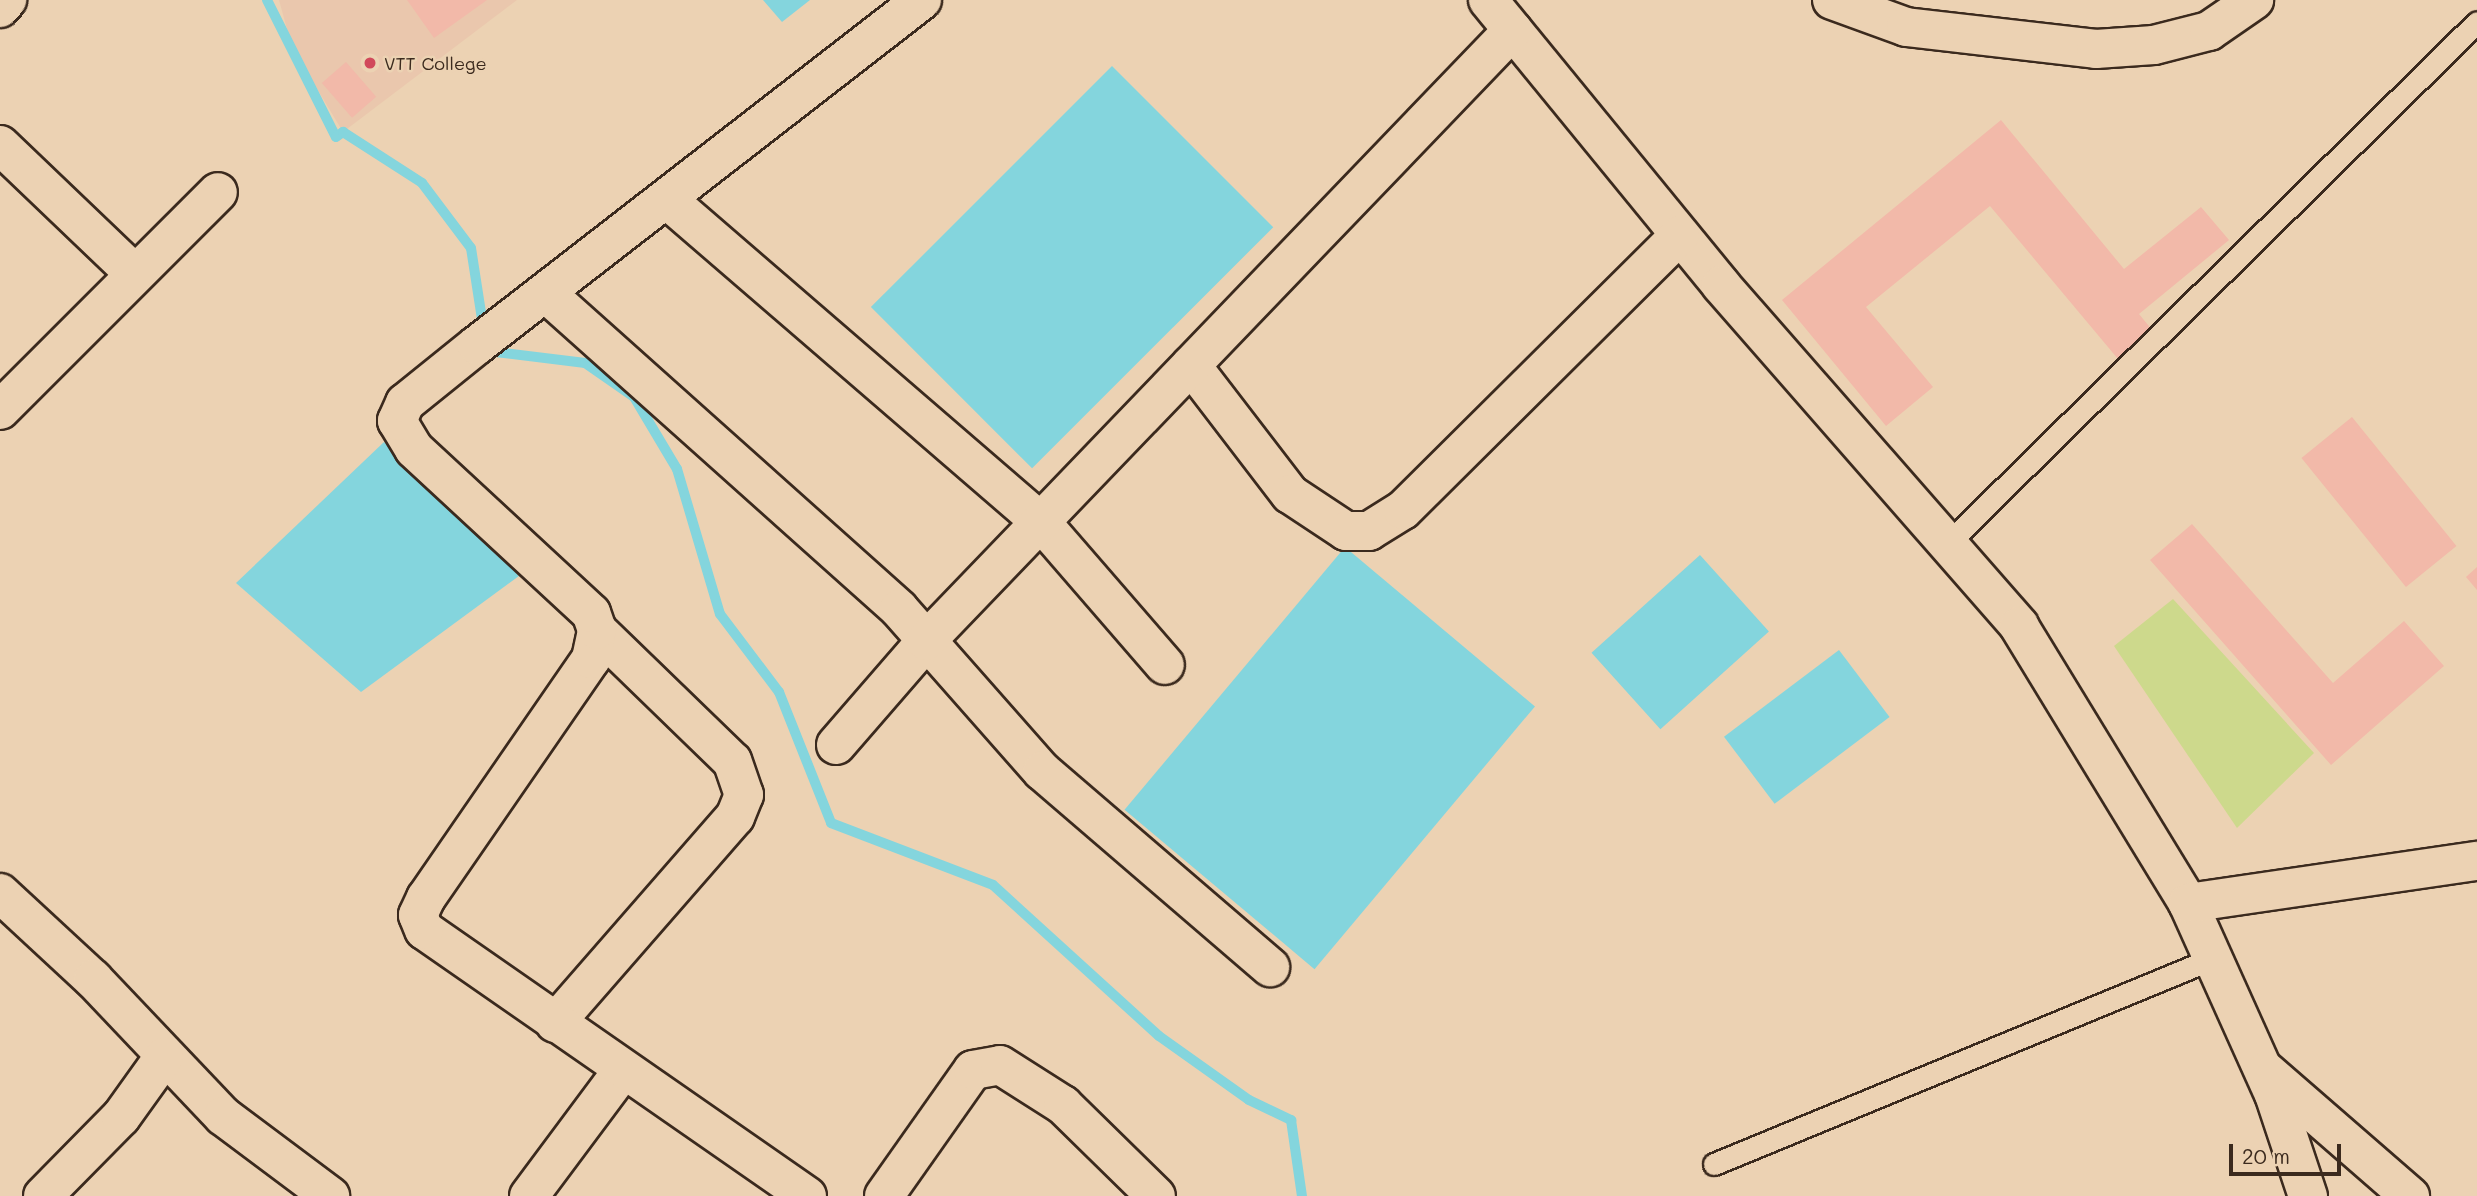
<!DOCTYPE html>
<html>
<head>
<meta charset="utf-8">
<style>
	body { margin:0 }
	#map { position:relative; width:2477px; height:1196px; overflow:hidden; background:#ecd2b3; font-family:Mali,sans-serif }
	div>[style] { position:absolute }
	.built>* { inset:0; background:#eac7ad }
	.green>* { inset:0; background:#cdd98c }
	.water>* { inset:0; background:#84d5dd; transform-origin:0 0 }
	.stream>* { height:10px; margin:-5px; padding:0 5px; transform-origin:5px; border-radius:5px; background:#84d5dd }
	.building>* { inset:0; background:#f2b9a9; transform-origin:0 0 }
	.roads { filter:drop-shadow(2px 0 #3b2a1e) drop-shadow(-2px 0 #3b2a1e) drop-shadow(0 2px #3b2a1e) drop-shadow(0 -2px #3b2a1e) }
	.service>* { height:21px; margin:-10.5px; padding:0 10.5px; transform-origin:10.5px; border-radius:10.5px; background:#ecd2b3 }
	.minor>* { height:38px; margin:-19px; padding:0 19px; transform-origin:19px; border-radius:19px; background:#ecd2b3 }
	.dots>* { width:19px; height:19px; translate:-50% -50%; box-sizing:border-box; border:4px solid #ecd2b3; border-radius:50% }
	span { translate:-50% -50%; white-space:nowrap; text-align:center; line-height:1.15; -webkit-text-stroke:5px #ecd2b3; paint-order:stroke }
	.poi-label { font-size:18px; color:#3b2a1e }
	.left { translate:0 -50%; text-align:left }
	.scale { position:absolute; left:2229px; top:1144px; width:112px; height:32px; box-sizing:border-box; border:4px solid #3b2a1e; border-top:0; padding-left:9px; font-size:21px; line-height:24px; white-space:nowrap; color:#3b2a1e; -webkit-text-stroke:5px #ecd2b3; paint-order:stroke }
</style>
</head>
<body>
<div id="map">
	<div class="built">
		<i style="clip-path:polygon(279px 0,517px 0,343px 132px,292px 47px)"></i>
	</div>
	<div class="green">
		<i style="clip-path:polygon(2173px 599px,2314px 753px,2237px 828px,2114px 646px)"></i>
	</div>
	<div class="water">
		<i style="clip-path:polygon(763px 0,810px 0,782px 22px)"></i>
		<i style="left:1112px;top:66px;width:228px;height:341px;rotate:45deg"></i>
		<i style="clip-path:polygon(384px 442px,519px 576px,361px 692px,236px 583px)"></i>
		<i style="left:1345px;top:547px;width:248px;height:343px;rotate:40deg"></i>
		<i style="left:1700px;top:555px;width:103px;height:146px;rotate:48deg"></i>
		<i style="left:1839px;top:650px;width:84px;height:144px;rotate:53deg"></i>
	</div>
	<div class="stream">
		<i style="left:267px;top:0;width:153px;rotate:63.3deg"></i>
		<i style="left:336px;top:137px;width:9px;rotate:-36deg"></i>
		<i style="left:343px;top:132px;width:94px;rotate:32.8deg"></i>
		<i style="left:422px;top:183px;width:81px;rotate:53deg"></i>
		<i style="left:471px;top:248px;width:85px;rotate:81.2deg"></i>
		<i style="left:487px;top:351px;width:99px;rotate:7deg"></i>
		<i style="left:585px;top:363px;width:60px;rotate:34.8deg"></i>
		<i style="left:634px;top:397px;width:84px;rotate:59.2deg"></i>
		<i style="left:677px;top:469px;width:151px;rotate:73.5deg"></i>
		<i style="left:720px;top:614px;width:98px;rotate:52.9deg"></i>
		<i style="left:779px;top:692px;width:141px;rotate:68.3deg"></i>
		<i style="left:831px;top:823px;width:173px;rotate:20.9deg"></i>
		<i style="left:993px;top:885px;width:224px;rotate:42.3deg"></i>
		<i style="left:1159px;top:1036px;width:110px;rotate:35.4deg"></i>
		<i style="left:1249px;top:1100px;width:47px;rotate:25.5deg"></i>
		<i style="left:1291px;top:1120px;width:77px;rotate:81.8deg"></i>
	</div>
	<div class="building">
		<i style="clip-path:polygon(407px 0,487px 0,434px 38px)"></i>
		<i style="left:346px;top:62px;width:46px;height:32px;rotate:49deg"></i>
		<i style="clip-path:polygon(2001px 120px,2124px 269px,2201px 207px,2229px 240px,2139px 314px,2153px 331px,2118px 359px,1990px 206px,1866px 307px,1933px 387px,1886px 426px,1782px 300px)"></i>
		<i style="left:2352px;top:417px;width:166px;height:65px;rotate:51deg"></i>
		<i style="clip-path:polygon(2192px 524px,2333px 683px,2404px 621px,2444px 666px,2331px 765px,2150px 560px)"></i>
		<i style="clip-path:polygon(2477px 567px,2477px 590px,2466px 577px)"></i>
	</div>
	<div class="roads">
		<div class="service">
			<i style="left:1948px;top:543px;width:742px;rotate:-44.56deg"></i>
			<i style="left:1714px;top:1164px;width:538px;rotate:-22.41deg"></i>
		</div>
		<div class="minor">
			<i style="left:1488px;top:0;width:368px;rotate:50.7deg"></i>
			<i style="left:1721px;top:285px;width:453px;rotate:48.8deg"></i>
			<i style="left:2019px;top:626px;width:324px;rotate:58.6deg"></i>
			<i style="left:2188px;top:903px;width:209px;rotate:65.8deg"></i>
			<i style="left:2274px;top:1094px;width:108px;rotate:71.6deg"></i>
			<i style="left:1832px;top:0;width:79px;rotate:20deg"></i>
			<i style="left:1906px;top:27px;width:191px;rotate:6.6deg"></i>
			<i style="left:2096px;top:49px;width:58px;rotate:-3.9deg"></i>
			<i style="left:2154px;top:45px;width:57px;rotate:-14.3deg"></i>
			<i style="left:2209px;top:31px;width:55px;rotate:-34.6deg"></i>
			<i style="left:0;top:8px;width:11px;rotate:-49deg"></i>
			<i style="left:0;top:145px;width:187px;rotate:43.7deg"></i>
			<i style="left:669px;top:201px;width:491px;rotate:40.8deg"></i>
			<i style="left:1041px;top:522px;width:189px;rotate:49.1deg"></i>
			<i style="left:547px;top:294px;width:472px;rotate:41.8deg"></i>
			<i style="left:899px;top:609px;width:216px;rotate:48.6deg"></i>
			<i style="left:1042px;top:771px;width:301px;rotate:40.7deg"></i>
			<i style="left:1191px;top:365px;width:163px;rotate:52.5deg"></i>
			<i style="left:1290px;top:494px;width:67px;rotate:33.5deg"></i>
			<i style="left:1346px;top:531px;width:23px"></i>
			<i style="left:1369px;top:531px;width:40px;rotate:-32deg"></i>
			<i style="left:1403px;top:510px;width:390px;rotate:-44.8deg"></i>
			<i style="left:0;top:410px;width:308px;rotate:-45deg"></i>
			<i style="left:836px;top:745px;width:138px;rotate:-49.1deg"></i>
			<i style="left:926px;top:641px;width:847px;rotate:-46.15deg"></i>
			<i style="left:0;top:893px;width:127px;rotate:42.8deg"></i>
			<i style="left:93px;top:979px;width:189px;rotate:46.5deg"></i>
			<i style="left:223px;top:1116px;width:134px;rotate:36.8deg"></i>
			<i style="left:2188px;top:903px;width:292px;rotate:-8.3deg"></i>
			<i style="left:555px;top:1023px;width:274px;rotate:-48.9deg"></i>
			<i style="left:735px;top:817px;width:24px;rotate:-68deg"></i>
			<i style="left:744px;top:795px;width:36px;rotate:-109deg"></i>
			<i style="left:732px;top:761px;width:188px;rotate:-135.9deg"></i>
			<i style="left:2266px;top:1071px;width:191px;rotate:41deg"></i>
			<i style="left:43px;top:1196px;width:111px;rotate:-45.4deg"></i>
			<i style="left:121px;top:1117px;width:74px;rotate:-54.4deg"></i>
			<i style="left:529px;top:1196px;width:157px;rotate:-53.3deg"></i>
			<i style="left:807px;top:1196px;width:466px;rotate:-145.2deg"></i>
			<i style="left:424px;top:930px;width:16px;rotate:-112deg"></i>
			<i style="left:418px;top:915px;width:19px;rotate:-65deg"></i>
			<i style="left:426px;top:898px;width:290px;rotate:-55.4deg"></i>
			<i style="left:591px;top:659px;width:30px;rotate:-78deg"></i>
			<i style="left:597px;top:630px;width:18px;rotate:-109deg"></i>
			<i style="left:591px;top:613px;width:241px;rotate:-137.2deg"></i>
			<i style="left:414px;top:449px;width:33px;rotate:-121deg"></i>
			<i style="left:397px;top:421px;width:20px;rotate:-66deg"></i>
			<i style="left:405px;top:403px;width:92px;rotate:-38.9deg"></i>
			<i style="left:477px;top:345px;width:563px;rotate:-37.79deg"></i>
			<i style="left:884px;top:1196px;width:154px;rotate:-54.8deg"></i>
			<i style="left:973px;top:1070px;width:27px;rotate:-10deg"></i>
			<i style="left:1000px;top:1065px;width:75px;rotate:32.4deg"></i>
			<i style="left:1063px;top:1105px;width:130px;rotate:44.4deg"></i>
		</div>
	</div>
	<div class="dots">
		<i style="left:370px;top:63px;background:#d1495b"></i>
	</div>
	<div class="poi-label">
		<span class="left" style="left:384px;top:63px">VTT College</span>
	</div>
	<div class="scale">20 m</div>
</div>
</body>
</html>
